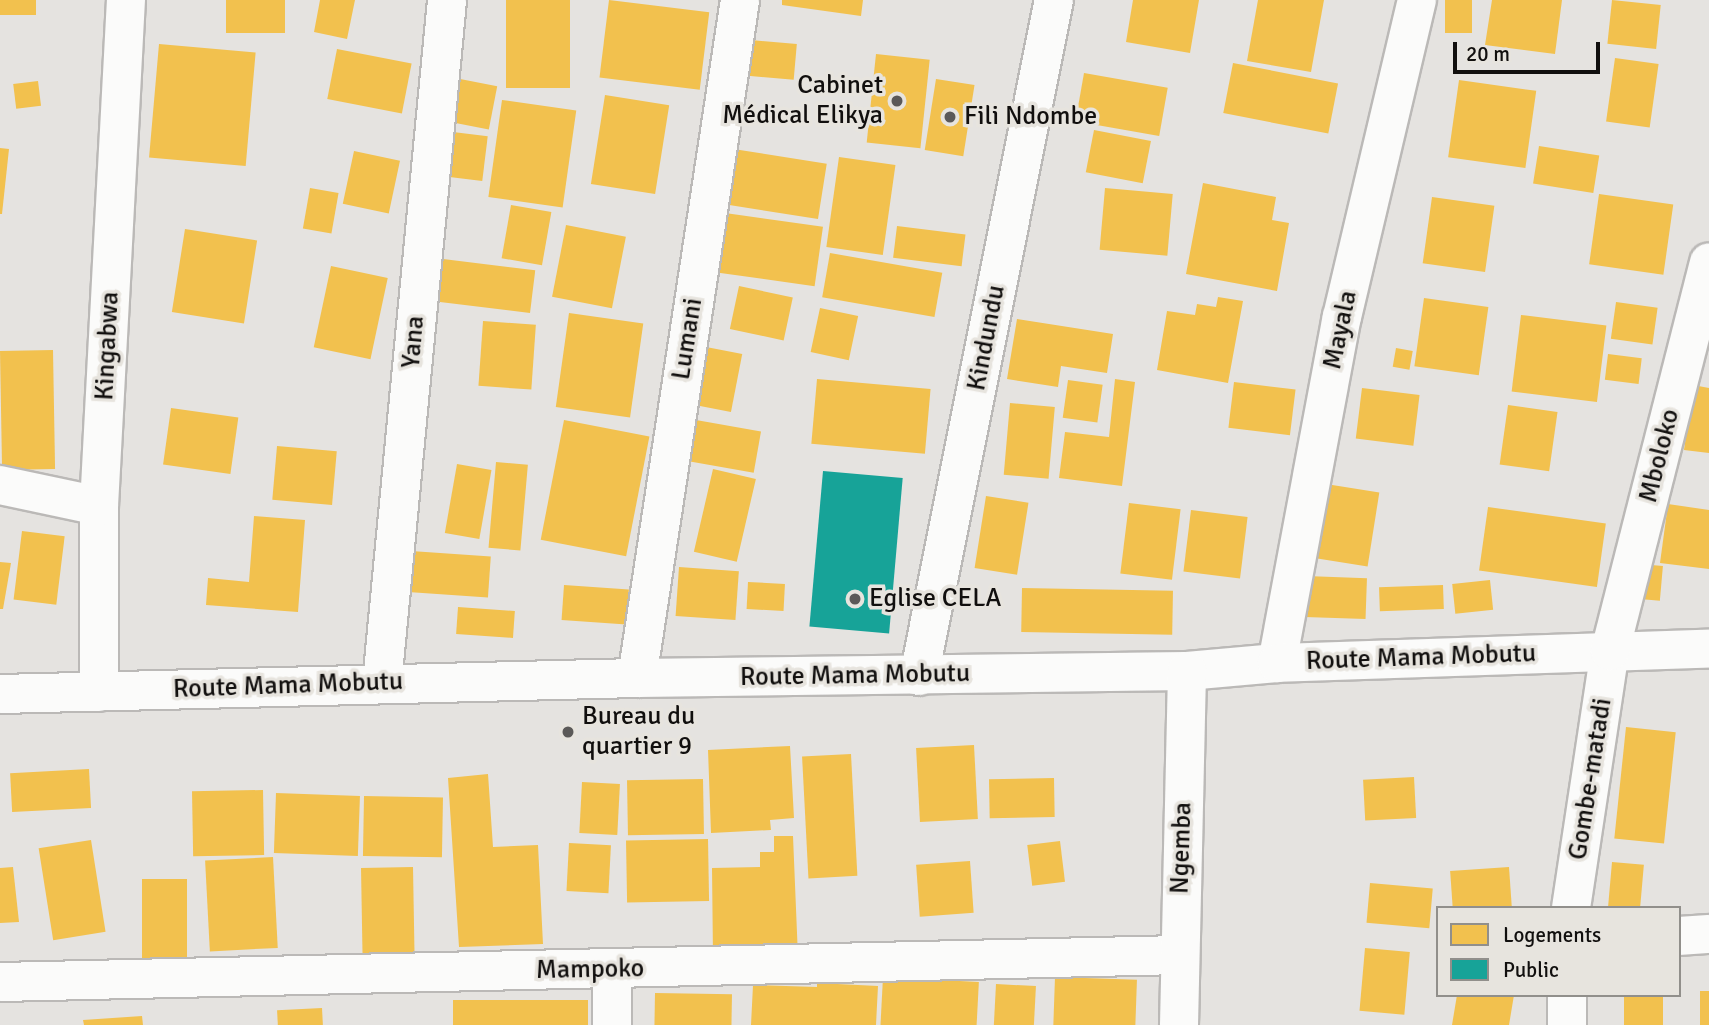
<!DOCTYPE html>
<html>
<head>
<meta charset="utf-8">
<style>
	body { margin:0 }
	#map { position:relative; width:1709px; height:1025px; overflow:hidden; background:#e5e3e0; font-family:Signika,sans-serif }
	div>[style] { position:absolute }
	.homes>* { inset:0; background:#f2c14e; transform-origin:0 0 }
	.public>* { inset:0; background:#17a398; transform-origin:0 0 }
	.roads { filter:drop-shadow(2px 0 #bbb9b7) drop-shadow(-2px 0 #bbb9b7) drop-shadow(0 2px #bbb9b7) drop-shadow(0 -2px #bbb9b7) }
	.minor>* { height:38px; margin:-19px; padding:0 19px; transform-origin:19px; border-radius:19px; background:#fbfbfa }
	.dots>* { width:19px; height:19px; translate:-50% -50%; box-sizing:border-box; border:4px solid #e7e4de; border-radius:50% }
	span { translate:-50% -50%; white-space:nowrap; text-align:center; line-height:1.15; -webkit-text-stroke:7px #e7e4de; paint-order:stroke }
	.poi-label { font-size:26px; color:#110f0e }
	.right { translate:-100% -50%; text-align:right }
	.left { translate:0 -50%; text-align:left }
	.street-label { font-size:26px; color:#110f0e }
	.legend { position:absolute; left:1436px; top:906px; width:245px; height:91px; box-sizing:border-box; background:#e7e4de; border:2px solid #918f8b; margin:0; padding:9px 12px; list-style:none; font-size:21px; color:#110f0e }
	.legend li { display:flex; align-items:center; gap:14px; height:35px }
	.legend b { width:35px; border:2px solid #918f8b }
	.scale { position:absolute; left:1453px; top:42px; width:147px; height:32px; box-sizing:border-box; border:4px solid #110f0e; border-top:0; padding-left:9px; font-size:21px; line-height:24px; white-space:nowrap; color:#110f0e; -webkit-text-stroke:5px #e7e4de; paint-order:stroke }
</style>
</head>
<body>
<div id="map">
	<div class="homes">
		<i style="left:0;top:0;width:36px;height:15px"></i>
		<i style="left:226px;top:0;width:59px;height:33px"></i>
		<i style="clip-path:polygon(320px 0,355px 0,347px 39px,314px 32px)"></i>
		<i style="left:506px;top:0;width:64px;height:88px"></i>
		<i style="left:609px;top:0;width:101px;height:78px;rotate:7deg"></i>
		<i style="clip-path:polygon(782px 0,863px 0,861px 16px,782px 5px)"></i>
		<i style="clip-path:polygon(1133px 0,1199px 0,1190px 53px,1126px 42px)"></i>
		<i style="clip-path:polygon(1258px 0,1324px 0,1311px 72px,1247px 61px)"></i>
		<i style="left:1445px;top:0;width:27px;height:33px"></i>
		<i style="clip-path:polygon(1492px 0,1562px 0,1555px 54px,1485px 45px)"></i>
		<i style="left:1612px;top:0;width:49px;height:44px;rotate:6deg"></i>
		<i style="left:751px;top:40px;width:46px;height:36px;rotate:5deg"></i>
		<i style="left:159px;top:44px;width:97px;height:114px;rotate:5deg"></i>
		<i style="left:337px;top:49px;width:76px;height:51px;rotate:11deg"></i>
		<i style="left:876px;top:54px;width:54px;height:89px;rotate:6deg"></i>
		<i style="left:1615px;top:58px;width:44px;height:64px;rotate:8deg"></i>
		<i style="left:1233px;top:63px;width:107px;height:51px;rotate:11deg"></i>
		<i style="left:1084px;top:73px;width:85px;height:49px;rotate:10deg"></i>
		<i style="left:455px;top:78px;width:43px;height:44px;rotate:11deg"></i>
		<i style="left:936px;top:79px;width:39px;height:72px;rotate:9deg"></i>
		<i style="left:1459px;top:80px;width:78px;height:78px;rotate:8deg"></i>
		<i style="left:38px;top:81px;width:25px;height:25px;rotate:83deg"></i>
		<i style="left:605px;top:95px;width:65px;height:90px;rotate:9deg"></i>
		<i style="left:502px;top:100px;width:75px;height:98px;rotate:8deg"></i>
		<i style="left:1094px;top:130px;width:58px;height:43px;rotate:11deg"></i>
		<i style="left:453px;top:132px;width:35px;height:45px;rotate:7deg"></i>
		<i style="left:1539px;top:146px;width:61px;height:38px;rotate:9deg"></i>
		<i style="clip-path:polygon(0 148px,9px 149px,2px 214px,0 214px)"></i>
		<i style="left:727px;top:148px;width:101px;height:56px;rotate:9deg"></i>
		<i style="left:354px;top:151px;width:47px;height:54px;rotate:12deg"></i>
		<i style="left:839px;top:157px;width:57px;height:91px;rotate:8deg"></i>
		<i style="clip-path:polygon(1203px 183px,1276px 197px,1272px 220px,1289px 223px,1277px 291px,1186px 274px)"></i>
		<i style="left:310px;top:188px;width:29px;height:41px;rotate:10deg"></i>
		<i style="left:1105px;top:188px;width:68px;height:62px;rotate:5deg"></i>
		<i style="left:1599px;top:194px;width:75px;height:71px;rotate:8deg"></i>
		<i style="left:1432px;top:197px;width:63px;height:67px;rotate:8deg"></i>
		<i style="left:511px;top:205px;width:41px;height:54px;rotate:10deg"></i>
		<i style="left:718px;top:212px;width:106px;height:60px;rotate:8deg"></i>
		<i style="left:566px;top:225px;width:61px;height:73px;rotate:11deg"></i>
		<i style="left:897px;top:226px;width:69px;height:32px;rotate:7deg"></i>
		<i style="left:185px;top:229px;width:73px;height:84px;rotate:9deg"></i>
		<i style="left:830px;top:253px;width:114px;height:45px;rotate:10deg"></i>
		<i style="left:435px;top:258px;width:101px;height:43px;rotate:7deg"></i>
		<i style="left:331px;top:266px;width:58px;height:83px;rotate:12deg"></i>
		<i style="left:739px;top:286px;width:55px;height:44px;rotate:12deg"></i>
		<i style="clip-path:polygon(1218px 297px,1243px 301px,1228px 383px,1157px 370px,1167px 311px,1195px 315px,1197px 304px,1216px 307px)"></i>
		<i style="left:1424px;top:298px;width:65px;height:69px;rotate:8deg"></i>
		<i style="left:1616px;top:302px;width:42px;height:37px;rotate:8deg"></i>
		<i style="left:820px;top:308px;width:39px;height:45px;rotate:12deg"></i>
		<i style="left:569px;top:313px;width:75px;height:95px;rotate:8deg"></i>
		<i style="left:1521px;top:315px;width:86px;height:77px;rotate:7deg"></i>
		<i style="clip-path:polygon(1017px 319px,1113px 334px,1107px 373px,1061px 366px,1058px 387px,1007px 379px)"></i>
		<i style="left:483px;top:321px;width:53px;height:65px;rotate:4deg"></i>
		<i style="left:701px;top:346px;width:42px;height:59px;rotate:11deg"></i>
		<i style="left:1396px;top:348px;width:17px;height:19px;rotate:10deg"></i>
		<i style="left:53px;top:350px;width:119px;height:53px;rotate:89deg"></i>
		<i style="left:1608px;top:354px;width:34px;height:26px;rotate:7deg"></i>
		<i style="left:817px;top:379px;width:114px;height:65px;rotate:5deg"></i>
		<i style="clip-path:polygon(1115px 379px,1135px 382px,1122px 486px,1059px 478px,1065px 432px,1109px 437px)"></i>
		<i style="left:1068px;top:380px;width:35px;height:38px;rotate:8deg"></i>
		<i style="left:1234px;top:382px;width:62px;height:46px;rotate:7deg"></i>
		<i style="clip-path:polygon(1693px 385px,1709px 388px,1709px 453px,1684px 450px)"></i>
		<i style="left:1362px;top:388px;width:58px;height:51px;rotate:7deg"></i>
		<i style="left:1010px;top:403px;width:45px;height:72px;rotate:5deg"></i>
		<i style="left:1508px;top:405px;width:50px;height:60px;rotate:8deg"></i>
		<i style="left:171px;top:408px;width:68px;height:57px;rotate:8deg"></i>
		<i style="left:564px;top:420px;width:87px;height:122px;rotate:11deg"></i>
		<i style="left:696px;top:420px;width:66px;height:42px;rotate:10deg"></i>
		<i style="left:277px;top:446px;width:60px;height:54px;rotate:5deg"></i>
		<i style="left:496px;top:462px;width:32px;height:86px;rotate:5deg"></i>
		<i style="left:457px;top:464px;width:35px;height:70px;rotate:10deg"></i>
		<i style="left:713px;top:469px;width:44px;height:85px;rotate:13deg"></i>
		<i style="left:1326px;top:484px;width:54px;height:75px;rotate:9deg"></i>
		<i style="left:986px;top:496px;width:43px;height:73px;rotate:9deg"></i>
		<i style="left:1129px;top:503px;width:52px;height:71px;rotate:7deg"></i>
		<i style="clip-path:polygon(1668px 504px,1709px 510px,1709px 569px,1660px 563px)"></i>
		<i style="left:1488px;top:507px;width:119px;height:64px;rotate:8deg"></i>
		<i style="left:1191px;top:510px;width:57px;height:62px;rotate:7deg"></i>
		<i style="clip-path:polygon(254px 516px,305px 520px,298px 612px,206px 605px,208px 578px,249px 582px)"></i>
		<i style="left:22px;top:531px;width:43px;height:69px;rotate:7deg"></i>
		<i style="left:411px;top:551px;width:80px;height:41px;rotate:4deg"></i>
		<i style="clip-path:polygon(0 562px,11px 563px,3px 609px,0 609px)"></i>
		<i style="left:1640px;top:564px;width:23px;height:35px;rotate:5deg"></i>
		<i style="left:679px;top:567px;width:60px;height:49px;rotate:4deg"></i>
		<i style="left:1306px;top:576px;width:61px;height:41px;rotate:2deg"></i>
		<i style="left:1490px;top:580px;width:30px;height:38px;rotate:84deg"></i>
		<i style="left:748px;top:582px;width:37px;height:27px;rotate:3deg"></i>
		<i style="left:564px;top:585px;width:65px;height:35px;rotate:4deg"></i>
		<i style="left:1443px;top:585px;width:24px;height:64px;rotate:88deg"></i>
		<i style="left:1022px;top:588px;width:151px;height:44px;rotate:1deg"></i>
		<i style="left:458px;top:607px;width:57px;height:27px;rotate:4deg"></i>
		<i style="left:1626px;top:727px;width:50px;height:112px;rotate:6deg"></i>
		<i style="left:974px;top:745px;width:74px;height:58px;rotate:87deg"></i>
		<i style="clip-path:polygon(790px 746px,794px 818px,770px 820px,771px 830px,711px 833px,708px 750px)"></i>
		<i style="left:851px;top:754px;width:122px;height:49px;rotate:87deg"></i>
		<i style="left:89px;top:769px;width:39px;height:79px;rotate:87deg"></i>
		<i style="clip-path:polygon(488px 774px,493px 847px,538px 845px,543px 944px,459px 947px,448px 778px)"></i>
		<i style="left:1414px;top:777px;width:41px;height:51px;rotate:87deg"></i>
		<i style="left:1054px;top:778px;width:39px;height:65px;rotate:89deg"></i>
		<i style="left:703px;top:779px;width:55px;height:76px;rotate:89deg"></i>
		<i style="left:582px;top:782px;width:38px;height:51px;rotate:3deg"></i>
		<i style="left:263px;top:790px;width:65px;height:71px;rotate:89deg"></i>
		<i style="left:276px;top:793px;width:84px;height:60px;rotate:2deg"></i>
		<i style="left:364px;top:796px;width:79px;height:60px;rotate:1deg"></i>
		<i style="clip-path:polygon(774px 836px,793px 836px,798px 957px,713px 958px,712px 868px,760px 867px,760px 852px,774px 852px)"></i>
		<i style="left:708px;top:839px;width:62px;height:82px;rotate:89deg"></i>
		<i style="left:91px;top:840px;width:93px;height:53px;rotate:81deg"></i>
		<i style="left:1060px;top:841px;width:41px;height:33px;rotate:83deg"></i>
		<i style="left:569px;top:843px;width:42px;height:48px;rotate:3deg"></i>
		<i style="left:273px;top:857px;width:91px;height:68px;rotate:87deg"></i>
		<i style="left:970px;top:861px;width:52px;height:54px;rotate:86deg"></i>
		<i style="left:1612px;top:862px;width:32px;height:46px;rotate:5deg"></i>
		<i style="clip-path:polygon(13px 867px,19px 922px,0 923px,0 868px)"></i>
		<i style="left:413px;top:867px;width:86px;height:52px;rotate:89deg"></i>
		<i style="left:1509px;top:867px;width:41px;height:59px;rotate:86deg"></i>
		<i style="left:142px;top:879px;width:45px;height:80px"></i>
		<i style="left:1370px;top:883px;width:63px;height:40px;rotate:5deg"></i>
		<i style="left:1365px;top:948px;width:45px;height:63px;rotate:5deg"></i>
		<i style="left:883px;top:977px;width:96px;height:48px;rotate:3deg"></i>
		<i style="left:1055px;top:977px;width:82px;height:48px;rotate:2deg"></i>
		<i style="clip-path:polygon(817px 983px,878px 986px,876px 1025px,751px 1025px,753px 985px,817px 987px)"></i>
		<i style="left:996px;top:984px;width:40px;height:41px;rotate:3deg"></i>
		<i style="left:1700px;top:991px;width:9px;height:34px"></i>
		<i style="left:655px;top:993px;width:77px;height:32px;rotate:1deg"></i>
		<i style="clip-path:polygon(1457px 995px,1514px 995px,1509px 1025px,1452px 1025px)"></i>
		<i style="left:1624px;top:995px;width:39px;height:30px"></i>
		<i style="left:588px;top:1000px;width:25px;height:135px;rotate:90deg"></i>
		<i style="left:322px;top:1008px;width:17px;height:45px;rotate:87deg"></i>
		<i style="clip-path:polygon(142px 1016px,143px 1025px,84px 1025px,83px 1020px)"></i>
	</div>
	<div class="public">
		<i style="left:823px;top:471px;width:80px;height:156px;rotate:5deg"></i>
	</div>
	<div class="roads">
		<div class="minor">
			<i style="left:0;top:485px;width:101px;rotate:12deg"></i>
			<i style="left:1277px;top:663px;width:352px;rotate:-79.4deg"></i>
			<i style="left:1342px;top:317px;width:326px;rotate:-76.7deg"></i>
			<i style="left:919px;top:676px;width:689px;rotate:-78.71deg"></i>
			<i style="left:637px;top:678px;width:686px;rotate:-81.36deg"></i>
			<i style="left:382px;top:683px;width:686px;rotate:-84.56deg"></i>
			<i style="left:99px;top:692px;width:186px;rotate:-90deg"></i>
			<i style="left:99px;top:506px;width:507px;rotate:-86.95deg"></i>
			<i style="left:0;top:694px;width:637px;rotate:-1.44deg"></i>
			<i style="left:637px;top:678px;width:550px;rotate:-0.73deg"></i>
			<i style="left:1187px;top:671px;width:90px;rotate:-5.1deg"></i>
			<i style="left:1277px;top:663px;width:432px;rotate:-1.9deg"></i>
			<i style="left:1571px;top:908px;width:260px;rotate:-81.4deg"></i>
			<i style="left:1610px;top:651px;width:401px;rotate:-75.7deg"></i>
			<i style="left:1679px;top:936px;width:30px;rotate:-4deg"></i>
			<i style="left:612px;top:970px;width:55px;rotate:90deg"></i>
			<i style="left:0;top:982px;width:1179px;rotate:-1.31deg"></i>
			<i style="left:1567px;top:995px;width:30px;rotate:90deg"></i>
			<i style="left:1179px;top:1025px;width:354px;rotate:-88.7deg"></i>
		</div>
	</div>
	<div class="dots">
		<i style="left:897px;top:101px;background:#5b5958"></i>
		<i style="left:950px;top:117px;background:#5b5958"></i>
		<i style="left:855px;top:599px;background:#5b5958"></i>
		<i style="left:568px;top:732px;background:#5b5958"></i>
	</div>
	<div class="poi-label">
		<span class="right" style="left:883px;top:101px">Cabinet<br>Médical Elikya</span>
		<span class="left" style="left:964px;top:117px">Fili Ndombe</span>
		<span class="left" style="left:869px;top:599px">Eglise CELA</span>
		<span class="left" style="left:582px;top:732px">Bureau du<br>quartier 9</span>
	</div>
	<div class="street-label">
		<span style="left:1341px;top:330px;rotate:-78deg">Mayala</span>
		<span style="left:987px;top:338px;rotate:-79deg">Kindundu</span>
		<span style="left:688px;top:339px;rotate:-81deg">Lumani</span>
		<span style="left:414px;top:342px;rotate:-85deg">Yana</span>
		<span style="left:108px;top:346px;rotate:-87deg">Kingabwa</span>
		<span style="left:1660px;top:456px;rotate:-76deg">Mboloko</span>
		<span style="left:1421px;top:658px;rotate:-2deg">Route Mama Mobutu</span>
		<span style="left:855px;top:676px;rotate:-1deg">Route Mama Mobutu</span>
		<span style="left:288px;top:686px;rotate:-2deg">Route Mama Mobutu</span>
		<span style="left:1591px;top:779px;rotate:-81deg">Gombe-matadi</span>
		<span style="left:1182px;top:848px;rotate:-88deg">Ngemba</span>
		<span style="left:590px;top:970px;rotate:-1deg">Mampoko</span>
	</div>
	<ul class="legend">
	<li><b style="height:19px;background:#f2c14e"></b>Logements</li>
	<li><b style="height:19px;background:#17a398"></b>Public</li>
	</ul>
	<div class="scale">20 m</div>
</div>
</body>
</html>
